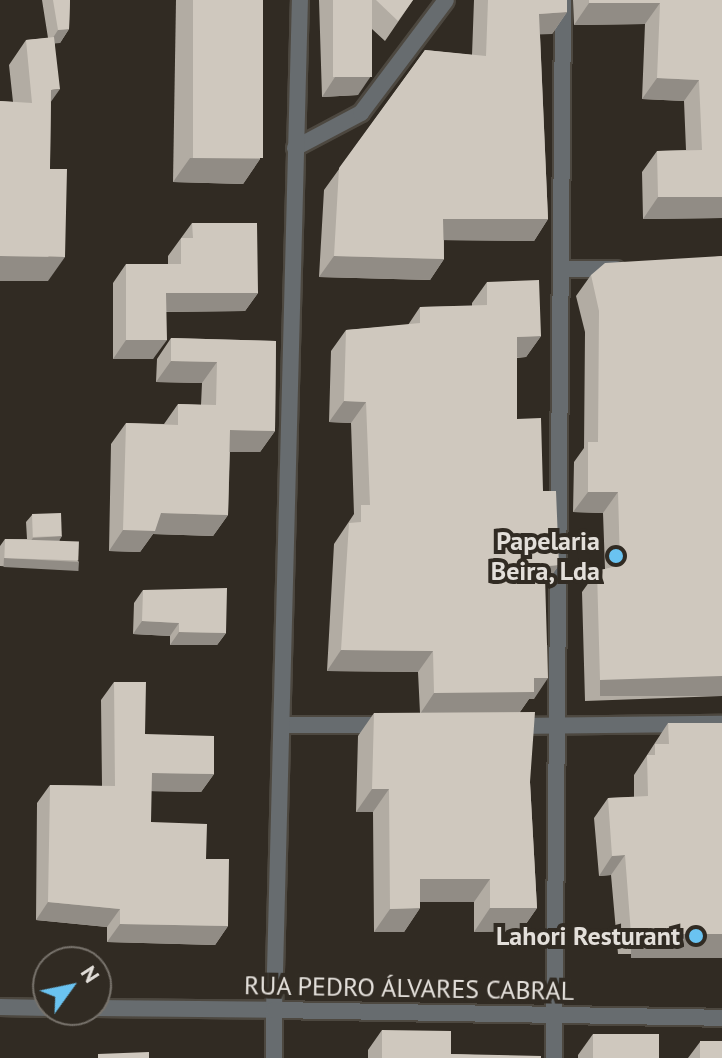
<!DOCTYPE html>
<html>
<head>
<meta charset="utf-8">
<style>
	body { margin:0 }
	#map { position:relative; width:722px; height:1058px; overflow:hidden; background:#312b23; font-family:"PT Sans",sans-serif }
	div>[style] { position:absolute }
	.roads { filter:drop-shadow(2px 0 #4d4840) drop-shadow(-2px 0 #4d4840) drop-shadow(0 2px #4d4840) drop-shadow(0 -2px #4d4840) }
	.minor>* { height:16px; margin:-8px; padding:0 8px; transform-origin:8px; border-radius:8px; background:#676c6f }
	.tertiary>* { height:16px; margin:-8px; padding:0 8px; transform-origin:8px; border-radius:8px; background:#676c6f }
	.wall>* { inset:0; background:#b2aca3 }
	.shaded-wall>* { inset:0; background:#918c85; transform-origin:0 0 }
	.building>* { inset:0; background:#cfc8be; transform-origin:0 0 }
	.dots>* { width:22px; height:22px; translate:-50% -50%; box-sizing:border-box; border:4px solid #312b23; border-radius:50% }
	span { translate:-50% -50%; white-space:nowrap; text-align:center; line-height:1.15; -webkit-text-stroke:8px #312b23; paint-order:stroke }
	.poi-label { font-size:26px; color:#e3dfda; font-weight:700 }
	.right { translate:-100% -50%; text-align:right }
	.street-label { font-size:26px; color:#e3dfda }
	.north { position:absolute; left:32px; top:946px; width:80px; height:80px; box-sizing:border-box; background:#312b23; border:2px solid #78736c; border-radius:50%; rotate:57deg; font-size:22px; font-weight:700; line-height:32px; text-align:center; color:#e3dfda }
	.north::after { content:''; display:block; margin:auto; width:28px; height:36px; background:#6ac3f1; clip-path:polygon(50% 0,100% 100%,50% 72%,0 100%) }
</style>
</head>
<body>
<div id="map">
	<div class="roads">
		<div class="minor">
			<i style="left:295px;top:148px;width:75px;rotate:-27.9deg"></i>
			<i style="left:361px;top:113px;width:141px;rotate:-53deg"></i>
			<i style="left:564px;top:269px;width:52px"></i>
			<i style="left:285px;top:725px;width:102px"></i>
			<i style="left:514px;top:726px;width:208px;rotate:-0.6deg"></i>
			<i style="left:0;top:1007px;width:48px;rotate:1.2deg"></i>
			<i style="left:96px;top:1008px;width:178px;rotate:0.6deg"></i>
			<i style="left:274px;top:1010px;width:1010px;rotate:-88.53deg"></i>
			<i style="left:554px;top:1058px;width:1058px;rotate:-89.51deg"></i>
		</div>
		<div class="tertiary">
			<i style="left:274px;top:1058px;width:48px;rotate:-90deg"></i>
			<i style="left:274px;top:1010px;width:448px;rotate:1deg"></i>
		</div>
	</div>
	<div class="wall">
		<i style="clip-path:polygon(42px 0,70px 0,69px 29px,60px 43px,55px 43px,51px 101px,48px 281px,0 281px,0 101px,13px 102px,9px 65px,26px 40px,48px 38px)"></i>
		<i style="clip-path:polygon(176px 0,263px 0,260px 159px,243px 184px,173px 182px)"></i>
		<i style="clip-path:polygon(319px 0,413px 0,385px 41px,372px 29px,358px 95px,322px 97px)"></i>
		<i style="clip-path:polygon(474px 0,567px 0,567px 12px,552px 34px,540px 34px,548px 219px,534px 241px,444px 240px,444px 259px,430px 280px,319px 277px,324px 190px,425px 50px,472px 55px)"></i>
		<i style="clip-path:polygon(573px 0,722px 0,722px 218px,643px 219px,642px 172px,657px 151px,686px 150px,684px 101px,642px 99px,645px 24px,574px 25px)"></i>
		<i style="clip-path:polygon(192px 223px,258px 293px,245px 311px,166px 312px,153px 359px,113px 359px,113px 283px,126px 264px,168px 264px,168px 256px)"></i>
		<i style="clip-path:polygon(722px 256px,722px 696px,585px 701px,582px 592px,597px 571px,605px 569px,603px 513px,573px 512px,574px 462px,584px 448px,585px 332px,576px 296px,591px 275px)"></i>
		<i style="clip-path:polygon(487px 282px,541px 336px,526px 357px,517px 358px,517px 419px,543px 491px,559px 565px,545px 584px,534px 699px,529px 699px,520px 712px,530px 782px,537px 908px,521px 931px,474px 932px,474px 902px,420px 902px,420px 908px,404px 932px,374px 932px,373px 812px,356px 812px,358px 736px,374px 713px,420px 713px,418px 672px,327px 671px,334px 544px,354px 514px,351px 423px,329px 422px,331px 351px,346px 330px,408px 325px,420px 307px,472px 306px,472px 303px)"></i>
		<i style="clip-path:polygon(171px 338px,276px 341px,275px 431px,260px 452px,230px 452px,228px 515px,213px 536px,153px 534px,140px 552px,109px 551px,111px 444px,126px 423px,164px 424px,178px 404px,201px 405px,202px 383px,156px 382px,157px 359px)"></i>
		<i style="clip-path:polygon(32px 515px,62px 536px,59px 540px,79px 562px,73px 570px,0 566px,0 546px,5px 539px,27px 539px,26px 522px)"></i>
		<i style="clip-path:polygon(143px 590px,226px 633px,217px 645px,170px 645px,170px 636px,133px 634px,134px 603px)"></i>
		<i style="clip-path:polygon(114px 682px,145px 734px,214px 774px,201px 792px,151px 791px,151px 822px,206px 859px,228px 926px,215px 945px,107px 942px,107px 927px,36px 920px,37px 803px,50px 785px,102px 786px,101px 700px)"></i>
		<i style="clip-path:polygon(668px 723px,722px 954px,618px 954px,611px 875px,599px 876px,594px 818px,608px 798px,634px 797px,634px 775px)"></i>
		<i style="clip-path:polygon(382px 1030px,451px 1054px,541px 1058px,368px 1058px,368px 1050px)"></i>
		<i style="clip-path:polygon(593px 1034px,659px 1058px,578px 1058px,578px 1055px)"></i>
		<i style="clip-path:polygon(700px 1042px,722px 1058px,688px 1058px)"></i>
	</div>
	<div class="shaded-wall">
		<i style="clip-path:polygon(589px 3px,660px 3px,645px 24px,574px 25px)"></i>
		<i style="clip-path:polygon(567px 12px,552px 34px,524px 35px,539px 14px)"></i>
		<i style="clip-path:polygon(69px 29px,60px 43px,49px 44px,58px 30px)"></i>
		<i style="clip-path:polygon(371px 76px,358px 95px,322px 97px,335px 77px)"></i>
		<i style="clip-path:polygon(657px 78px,699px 80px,684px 101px,642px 99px)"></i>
		<i style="clip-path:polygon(60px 89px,43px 113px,51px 90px)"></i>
		<i style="clip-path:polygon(190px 158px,260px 159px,243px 184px,173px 182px)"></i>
		<i style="clip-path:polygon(658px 197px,722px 197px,722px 218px,643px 219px)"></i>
		<i style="clip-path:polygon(443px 219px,548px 219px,534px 241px,428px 240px)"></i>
		<i style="clip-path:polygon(0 256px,65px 257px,48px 281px,0 281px)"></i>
		<i style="clip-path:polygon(334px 256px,444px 259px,430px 280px,319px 277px)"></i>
		<i style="clip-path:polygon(166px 293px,258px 293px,245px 311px,153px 312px)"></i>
		<i style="clip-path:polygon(541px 336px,526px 357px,502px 358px,517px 337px)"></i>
		<i style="clip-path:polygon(126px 340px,167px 340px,153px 359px,113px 359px)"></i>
		<i style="clip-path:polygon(171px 361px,217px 362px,202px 383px,156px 382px)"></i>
		<i style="clip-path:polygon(344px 401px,366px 402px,351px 423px,329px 422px)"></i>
		<i style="clip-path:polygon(230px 430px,275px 431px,260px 452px,216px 452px)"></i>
		<i style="clip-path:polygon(588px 492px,618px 492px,603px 513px,573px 512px)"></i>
		<i style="clip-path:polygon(161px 513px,228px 515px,213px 536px,153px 534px,140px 552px,109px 551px,123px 530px)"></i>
		<i style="clip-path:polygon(62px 536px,57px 544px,27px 545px,33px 538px)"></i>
		<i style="left:4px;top:558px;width:75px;height:9px;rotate:3deg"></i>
		<i style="clip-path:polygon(559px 565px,544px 586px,548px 566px)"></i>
		<i style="clip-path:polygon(142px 621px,179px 623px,170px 636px,133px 634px)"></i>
		<i style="clip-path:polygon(179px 632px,226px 633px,217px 645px,170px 645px)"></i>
		<i style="clip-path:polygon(341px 650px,433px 651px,418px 672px,327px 671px)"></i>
		<i style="left:722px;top:676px;width:20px;height:122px;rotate:90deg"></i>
		<i style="clip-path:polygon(534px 678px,548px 678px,534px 699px,529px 699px,519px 713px,420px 714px,434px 693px)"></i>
		<i style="clip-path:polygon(152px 773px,214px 774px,201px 792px,139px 791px)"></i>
		<i style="clip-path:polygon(372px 789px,389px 789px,373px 812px,356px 812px)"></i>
		<i style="clip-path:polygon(625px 855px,611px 875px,599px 876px,612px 856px)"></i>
		<i style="clip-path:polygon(420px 879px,490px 879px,474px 902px,404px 902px)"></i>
		<i style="clip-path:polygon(48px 902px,120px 909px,107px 927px,36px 920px)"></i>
		<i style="clip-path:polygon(420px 908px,404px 932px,374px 932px,390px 909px)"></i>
		<i style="clip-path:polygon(490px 908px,537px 908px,521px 931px,474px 932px)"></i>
		<i style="clip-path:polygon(120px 924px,228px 926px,215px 945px,107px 942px)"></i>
		<i style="left:631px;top:934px;width:91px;height:24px"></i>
	</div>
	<div class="building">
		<i style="clip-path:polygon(53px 0,70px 0,69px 29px,58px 30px)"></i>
		<i style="left:193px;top:0;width:70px;height:158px"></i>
		<i style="left:333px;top:0;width:39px;height:77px"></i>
		<i style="clip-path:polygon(376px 0,413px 0,398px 21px)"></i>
		<i style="clip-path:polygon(488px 0,567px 0,567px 12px,539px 14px,548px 219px,443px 219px,444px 259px,334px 256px,339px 168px,425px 50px,486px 56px)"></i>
		<i style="clip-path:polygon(589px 0,722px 0,722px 197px,658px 197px,657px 151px,702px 150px,699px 80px,657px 78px,660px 3px,589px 3px)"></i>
		<i style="clip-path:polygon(54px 37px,60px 89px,51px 90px,50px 169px,67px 169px,65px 257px,0 256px,0 101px,32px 103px,26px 40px)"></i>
		<i style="clip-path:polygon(192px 223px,257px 223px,258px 293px,166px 293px,167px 340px,126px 340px,126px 264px,181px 264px,181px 238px,193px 238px)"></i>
		<i style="clip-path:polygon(722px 256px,722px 676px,600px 680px,597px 571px,620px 565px,618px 492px,588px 492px,588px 442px,598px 442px,599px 311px,591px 275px,605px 263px)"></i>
		<i style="clip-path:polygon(539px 280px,541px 336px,517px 337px,517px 419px,541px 418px,543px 491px,556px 491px,559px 565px,548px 566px,545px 577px,548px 678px,534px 678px,534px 692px,434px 693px,433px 651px,341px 650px,349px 523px,361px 522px,361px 505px,370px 505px,366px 402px,344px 401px,346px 330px,420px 323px,420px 307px,487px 305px,487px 282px)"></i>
		<i style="clip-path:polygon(171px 338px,276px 341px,275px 431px,230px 430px,228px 515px,161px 513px,155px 531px,123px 530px,126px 423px,178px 425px,178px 404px,216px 405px,217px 362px,171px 361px)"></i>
		<i style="left:61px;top:513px;width:23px;height:29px;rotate:88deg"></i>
		<i style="left:5px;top:539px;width:74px;height:19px;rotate:2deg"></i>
		<i style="clip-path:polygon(227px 588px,226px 633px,179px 632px,179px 623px,142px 621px,143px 590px)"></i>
		<i style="clip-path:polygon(114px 682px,146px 682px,145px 734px,214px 736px,214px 774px,152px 773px,151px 822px,207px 824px,206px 859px,229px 859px,228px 926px,120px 924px,120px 909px,48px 902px,50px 785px,115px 786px)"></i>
		<i style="clip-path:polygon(535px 712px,530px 782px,537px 908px,490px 908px,490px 879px,420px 879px,420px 908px,390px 909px,389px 789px,372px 789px,374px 713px)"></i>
		<i style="clip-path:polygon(668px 723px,722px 723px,722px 934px,631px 934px,625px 855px,612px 856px,608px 798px,648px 796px,647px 755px,655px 755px,655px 744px,669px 744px)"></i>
		<i style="clip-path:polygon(382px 1030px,451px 1031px,451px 1054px,541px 1056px,541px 1058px,382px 1058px)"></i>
		<i style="left:593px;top:1034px;width:66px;height:24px"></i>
		<i style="left:722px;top:1041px;width:17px;height:22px;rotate:90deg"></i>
		<i style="clip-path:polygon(149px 1052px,149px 1058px,98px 1058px,98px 1054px)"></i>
	</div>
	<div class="dots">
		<i style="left:616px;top:556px;background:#6ac3f1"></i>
		<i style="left:696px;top:936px;background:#6ac3f1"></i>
	</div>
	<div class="poi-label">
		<span class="right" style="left:600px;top:556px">Papelaria<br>Beira, Lda</span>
		<span class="right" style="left:680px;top:936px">Lahori Resturant</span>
	</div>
	<div class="street-label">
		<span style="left:409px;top:988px;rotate:1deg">RUA PEDRO ÁLVARES CABRAL</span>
	</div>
	<div class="north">N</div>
</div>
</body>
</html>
